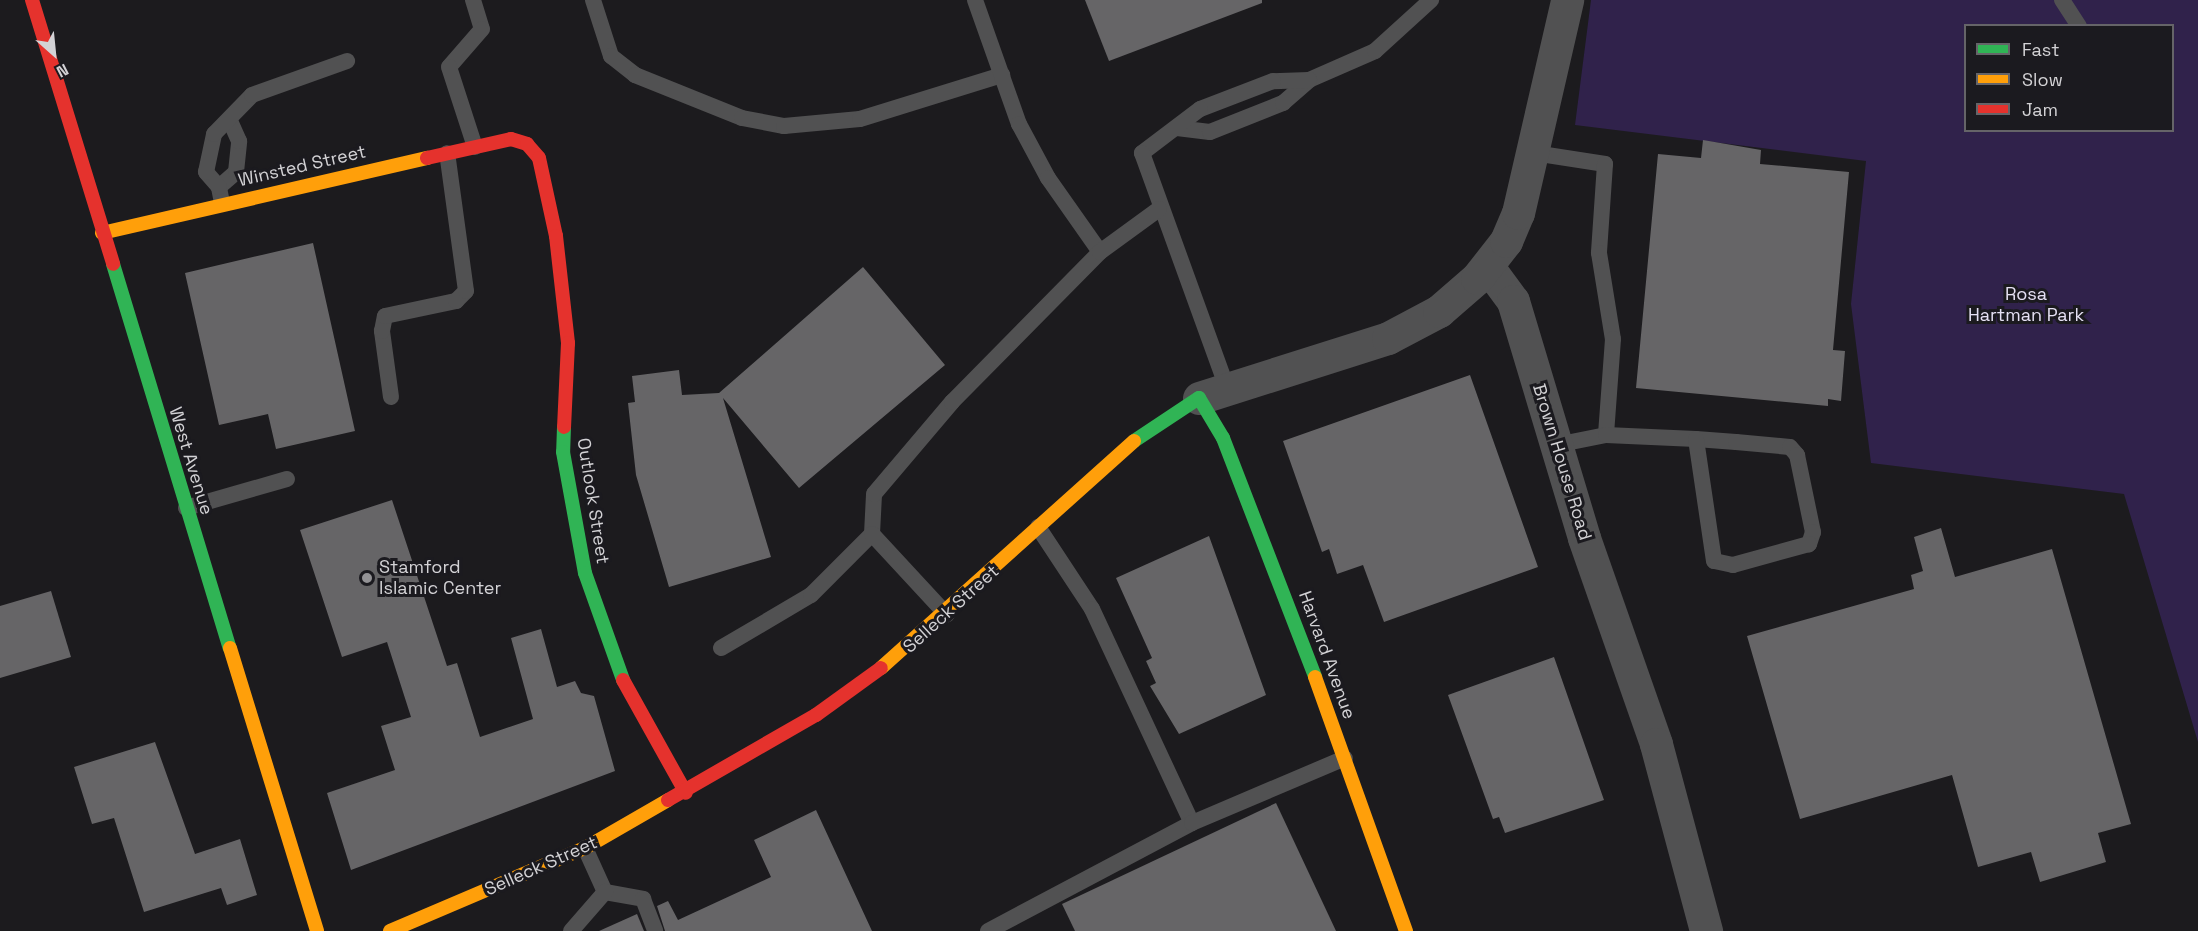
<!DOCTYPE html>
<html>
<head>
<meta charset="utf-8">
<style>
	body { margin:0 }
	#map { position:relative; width:2198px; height:931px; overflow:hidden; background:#1c1b1e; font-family:"Space Grotesk",sans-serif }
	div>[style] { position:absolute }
	.green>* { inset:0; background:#30224b }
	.building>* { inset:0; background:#666567 }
	.lane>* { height:16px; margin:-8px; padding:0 8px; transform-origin:8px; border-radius:8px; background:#515152 }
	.street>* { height:33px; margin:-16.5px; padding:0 16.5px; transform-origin:16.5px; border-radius:16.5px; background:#515152 }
	.fast>* { height:14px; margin:-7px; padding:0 7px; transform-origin:7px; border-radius:7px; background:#30b455 }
	.slow>* { height:14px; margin:-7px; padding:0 7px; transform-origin:7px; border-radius:7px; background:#ff9f0a }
	.jam>* { height:14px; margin:-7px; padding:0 7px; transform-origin:7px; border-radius:7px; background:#e5322d }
	.dots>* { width:16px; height:16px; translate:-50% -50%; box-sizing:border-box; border:3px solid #1b1a1f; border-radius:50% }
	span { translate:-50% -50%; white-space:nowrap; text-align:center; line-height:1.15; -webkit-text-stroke:6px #1b1a1f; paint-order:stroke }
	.street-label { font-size:18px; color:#d3d2d5 }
	.park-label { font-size:18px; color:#e5e0f3 }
	.poi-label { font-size:18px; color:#d3d2d5 }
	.left { translate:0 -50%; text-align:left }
	.legend { position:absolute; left:1964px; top:24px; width:210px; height:108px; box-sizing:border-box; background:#1b1a1f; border:2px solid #656468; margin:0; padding:8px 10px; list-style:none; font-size:18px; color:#d3d2d5 }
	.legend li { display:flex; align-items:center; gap:12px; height:30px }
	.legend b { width:30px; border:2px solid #656468 }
	.north { position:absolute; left:24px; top:24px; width:60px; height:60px; -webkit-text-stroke:4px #1b1a1f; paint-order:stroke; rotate:153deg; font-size:16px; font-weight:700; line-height:24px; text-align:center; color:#d3d2d5 }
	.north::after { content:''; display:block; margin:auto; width:21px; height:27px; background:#d3d2d5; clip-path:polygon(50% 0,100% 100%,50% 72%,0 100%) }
</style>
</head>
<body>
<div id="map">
	<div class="green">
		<i style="clip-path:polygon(evenodd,1591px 0,2198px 0,2198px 742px,2124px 494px,1871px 463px,1851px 304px,1866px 161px,1575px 125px,1591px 0,1966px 26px,2172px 26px,2172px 130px,1966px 130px,1966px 26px)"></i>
	</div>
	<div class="building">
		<i style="clip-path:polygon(1085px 0,1262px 0,1262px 3px,1109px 61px)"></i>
		<i style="clip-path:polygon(1703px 140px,1761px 150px,1760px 164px,1849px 172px,1833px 350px,1845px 351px,1841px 401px,1828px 399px,1828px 406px,1636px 388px,1658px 154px,1701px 158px)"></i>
		<i style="clip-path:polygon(313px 243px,355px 431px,276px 449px,268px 414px,219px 425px,185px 273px)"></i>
		<i style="clip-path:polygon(863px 267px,945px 365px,799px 488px,723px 398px,771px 557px,669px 587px,636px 475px,628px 403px,635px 402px,632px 376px,679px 370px,682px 395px,719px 393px)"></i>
		<i style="clip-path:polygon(1470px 375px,1538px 567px,1384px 622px,1363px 565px,1337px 574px,1329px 549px,1322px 552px,1283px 441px)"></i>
		<i style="clip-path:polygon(392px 500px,447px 666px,457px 663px,480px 737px,533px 719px,511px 638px,541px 629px,557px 687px,575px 681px,581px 693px,594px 696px,615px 771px,351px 870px,327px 793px,395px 770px,381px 726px,411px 717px,387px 642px,342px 657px,300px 530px)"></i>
		<i style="clip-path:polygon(1941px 528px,1955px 577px,2052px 549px,2131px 824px,2098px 833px,2106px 862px,2040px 882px,2031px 852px,1978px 867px,1952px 775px,1800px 819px,1747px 636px,1914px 589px,1911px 575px,1923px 571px,1914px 537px)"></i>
		<i style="clip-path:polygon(1209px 536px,1266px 695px,1179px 734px,1150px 686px,1156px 683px,1146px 661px,1152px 658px,1116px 578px)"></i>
		<i style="clip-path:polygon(51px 591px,71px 657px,0 678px,0 606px)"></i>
		<i style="clip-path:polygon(1554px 657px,1604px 800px,1505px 833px,1499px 817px,1493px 819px,1448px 695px)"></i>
		<i style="clip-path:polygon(155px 742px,195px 854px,240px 839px,257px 895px,227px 905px,221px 888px,144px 912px,114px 818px,92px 824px,74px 767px)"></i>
		<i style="clip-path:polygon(1276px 803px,1336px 931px,1075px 931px,1062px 904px)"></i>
		<i style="clip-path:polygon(816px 810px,872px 931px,665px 931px,657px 906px,668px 901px,678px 920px,771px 877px,754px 840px)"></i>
		<i style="clip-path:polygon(637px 914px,644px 931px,599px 931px)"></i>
	</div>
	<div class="lane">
		<i style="left:473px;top:0;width:30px;rotate:73deg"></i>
		<i style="left:482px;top:29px;width:50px;rotate:131deg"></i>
		<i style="left:449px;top:67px;width:84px;rotate:72deg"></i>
		<i style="left:593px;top:0;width:59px;rotate:72.2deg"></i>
		<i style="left:611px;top:56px;width:31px;rotate:38deg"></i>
		<i style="left:635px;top:75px;width:115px;rotate:21.9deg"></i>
		<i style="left:742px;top:118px;width:43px;rotate:10.8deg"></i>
		<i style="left:784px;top:126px;width:76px;rotate:-5.3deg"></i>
		<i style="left:860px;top:119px;width:149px;rotate:-17.2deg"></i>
		<i style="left:975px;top:0;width:132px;rotate:70.5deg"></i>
		<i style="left:1019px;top:124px;width:61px;rotate:61.8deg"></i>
		<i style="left:1048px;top:178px;width:90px;rotate:54.9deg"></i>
		<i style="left:2062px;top:0;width:31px;rotate:57deg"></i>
		<i style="left:1309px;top:80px;width:72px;rotate:-23.7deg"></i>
		<i style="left:1375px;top:51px;width:76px;rotate:-42.3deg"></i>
		<i style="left:1177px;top:128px;width:33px;rotate:7deg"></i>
		<i style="left:1210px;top:132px;width:79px;rotate:-21.7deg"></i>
		<i style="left:1283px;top:103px;width:35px;rotate:-41deg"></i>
		<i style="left:1309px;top:80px;width:36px;rotate:178deg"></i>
		<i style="left:1273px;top:81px;width:78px;rotate:159deg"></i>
		<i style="left:1200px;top:109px;width:73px;rotate:142.8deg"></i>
		<i style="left:1142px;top:153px;width:247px;rotate:70.1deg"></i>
		<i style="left:1534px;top:153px;width:72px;rotate:8.8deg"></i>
		<i style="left:1605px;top:164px;width:89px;rotate:93.9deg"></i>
		<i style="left:1599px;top:253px;width:87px;rotate:80.8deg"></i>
		<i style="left:1613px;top:339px;width:96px;rotate:94.2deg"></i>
		<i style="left:219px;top:187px;width:23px;rotate:-41deg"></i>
		<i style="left:236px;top:172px;width:31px;rotate:-84deg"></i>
		<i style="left:239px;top:141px;width:22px;rotate:-114deg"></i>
		<i style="left:222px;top:203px;width:16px;rotate:-101deg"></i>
		<i style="left:219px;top:187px;width:20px;rotate:-131deg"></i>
		<i style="left:206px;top:172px;width:39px;rotate:-78deg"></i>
		<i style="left:214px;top:134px;width:54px;rotate:-45.7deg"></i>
		<i style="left:252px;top:95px;width:101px;rotate:-19.7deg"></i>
		<i style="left:391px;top:397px;width:67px;rotate:-97.8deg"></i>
		<i style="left:382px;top:331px;width:15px;rotate:-79deg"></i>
		<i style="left:385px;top:316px;width:73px;rotate:-11.9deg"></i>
		<i style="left:456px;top:301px;width:14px;rotate:-45deg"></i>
		<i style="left:466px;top:291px;width:139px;rotate:-97.8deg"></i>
		<i style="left:1556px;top:445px;width:51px;rotate:-11.3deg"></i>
		<i style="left:1606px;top:435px;width:90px;rotate:2.5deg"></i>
		<i style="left:1696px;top:439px;width:40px;rotate:4.3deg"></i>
		<i style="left:1736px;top:442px;width:54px;rotate:5.3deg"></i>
		<i style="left:1790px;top:447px;width:11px;rotate:49deg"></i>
		<i style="left:1797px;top:455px;width:79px;rotate:78.3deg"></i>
		<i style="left:1813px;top:532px;width:13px;rotate:108deg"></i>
		<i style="left:1809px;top:544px;width:79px;rotate:164.6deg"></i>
		<i style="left:1733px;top:565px;width:19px;rotate:-168deg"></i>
		<i style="left:1714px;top:561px;width:123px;rotate:-98.4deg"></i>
		<i style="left:186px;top:508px;width:105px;rotate:-16deg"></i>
		<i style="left:1038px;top:527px;width:98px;rotate:56.6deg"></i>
		<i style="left:1092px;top:609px;width:236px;rotate:65deg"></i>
		<i style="left:872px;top:534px;width:40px;rotate:-87.1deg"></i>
		<i style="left:874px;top:494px;width:121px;rotate:-49.7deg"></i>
		<i style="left:952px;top:402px;width:211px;rotate:-45.4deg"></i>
		<i style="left:1100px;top:252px;width:73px;rotate:-36.1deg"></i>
		<i style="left:721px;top:648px;width:104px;rotate:-30.5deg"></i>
		<i style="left:811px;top:595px;width:86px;rotate:-45deg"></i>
		<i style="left:872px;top:534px;width:110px;rotate:47.2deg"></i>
		<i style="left:585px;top:848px;width:48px;rotate:65.6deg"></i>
		<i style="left:605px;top:892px;width:39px;rotate:10deg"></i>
		<i style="left:643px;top:899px;width:34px;rotate:69deg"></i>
		<i style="left:571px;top:931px;width:52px;rotate:-48.9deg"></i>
		<i style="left:988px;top:931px;width:231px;rotate:-27.9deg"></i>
		<i style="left:1192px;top:823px;width:166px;rotate:-23deg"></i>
	</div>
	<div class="street">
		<i style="left:1488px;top:267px;width:42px;rotate:53.7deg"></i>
		<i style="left:1513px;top:301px;width:247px;rotate:73.3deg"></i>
		<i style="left:1584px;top:538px;width:218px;rotate:70.7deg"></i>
		<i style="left:1656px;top:744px;width:194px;rotate:75deg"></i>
		<i style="left:1199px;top:398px;width:198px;rotate:-17.6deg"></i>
		<i style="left:1388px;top:338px;width:58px;rotate:-27.9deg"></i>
		<i style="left:1439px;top:311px;width:50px;rotate:-41deg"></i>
		<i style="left:1477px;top:278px;width:47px;rotate:-51.9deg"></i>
		<i style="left:1506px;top:241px;width:30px;rotate:-67deg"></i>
		<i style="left:1518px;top:213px;width:219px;rotate:-77deg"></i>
	</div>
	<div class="fast">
		<i style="left:113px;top:264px;width:401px;rotate:73.1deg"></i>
		<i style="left:564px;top:427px;width:25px;rotate:92deg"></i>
		<i style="left:563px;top:452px;width:123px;rotate:79.7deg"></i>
		<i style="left:585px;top:573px;width:114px;rotate:70.4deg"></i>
		<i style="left:1134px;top:441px;width:78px;rotate:-33.5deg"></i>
		<i style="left:1199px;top:398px;width:47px;rotate:59deg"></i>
		<i style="left:1223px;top:438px;width:256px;rotate:68.9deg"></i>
	</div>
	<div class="slow">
		<i style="left:102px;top:233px;width:334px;rotate:-13deg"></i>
		<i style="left:230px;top:648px;width:296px;rotate:72.9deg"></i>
		<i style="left:881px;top:668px;width:340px;rotate:-41.9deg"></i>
		<i style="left:1315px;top:677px;width:270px;rotate:70.3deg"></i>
		<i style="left:390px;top:931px;width:212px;rotate:-23.1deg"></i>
		<i style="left:585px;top:848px;width:96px;rotate:-30deg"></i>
	</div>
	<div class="jam">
		<i style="left:32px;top:0;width:276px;rotate:72.9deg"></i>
		<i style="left:427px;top:158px;width:86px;rotate:-12.7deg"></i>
		<i style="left:511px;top:139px;width:17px;rotate:17deg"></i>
		<i style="left:527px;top:144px;width:18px;rotate:49deg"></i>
		<i style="left:539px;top:158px;width:80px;rotate:77.7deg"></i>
		<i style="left:556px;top:236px;width:108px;rotate:83.6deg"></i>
		<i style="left:568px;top:343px;width:84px;rotate:92.7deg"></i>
		<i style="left:623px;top:680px;width:129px;rotate:60.9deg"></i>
		<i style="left:668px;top:800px;width:171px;rotate:-29.9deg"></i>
		<i style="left:816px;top:715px;width:80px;rotate:-35.9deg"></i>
	</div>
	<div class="dots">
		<i style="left:367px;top:578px;background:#939295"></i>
	</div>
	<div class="street-label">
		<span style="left:302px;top:166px;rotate:-13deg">Winsted Street</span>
		<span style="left:191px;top:461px;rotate:73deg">West Avenue</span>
		<span style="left:1562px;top:462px;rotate:73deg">Brown House Road</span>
		<span style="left:593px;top:501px;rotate:81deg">Outlook Street</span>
		<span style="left:951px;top:609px;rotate:-42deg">Selleck Street</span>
		<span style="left:1327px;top:655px;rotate:70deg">Harvard Avenue</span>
		<span style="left:541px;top:866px;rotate:-24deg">Selleck Street</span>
	</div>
	<div class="park-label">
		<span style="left:2026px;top:305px">Rosa<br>Hartman Park</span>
	</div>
	<div class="poi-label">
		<span class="left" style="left:379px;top:578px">Stamford<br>Islamic Center</span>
	</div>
	<ul class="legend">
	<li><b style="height:8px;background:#30b455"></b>Fast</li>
	<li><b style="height:8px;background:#ff9f0a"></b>Slow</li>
	<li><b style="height:8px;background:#e5322d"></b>Jam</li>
	</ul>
	<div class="north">N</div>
</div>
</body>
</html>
